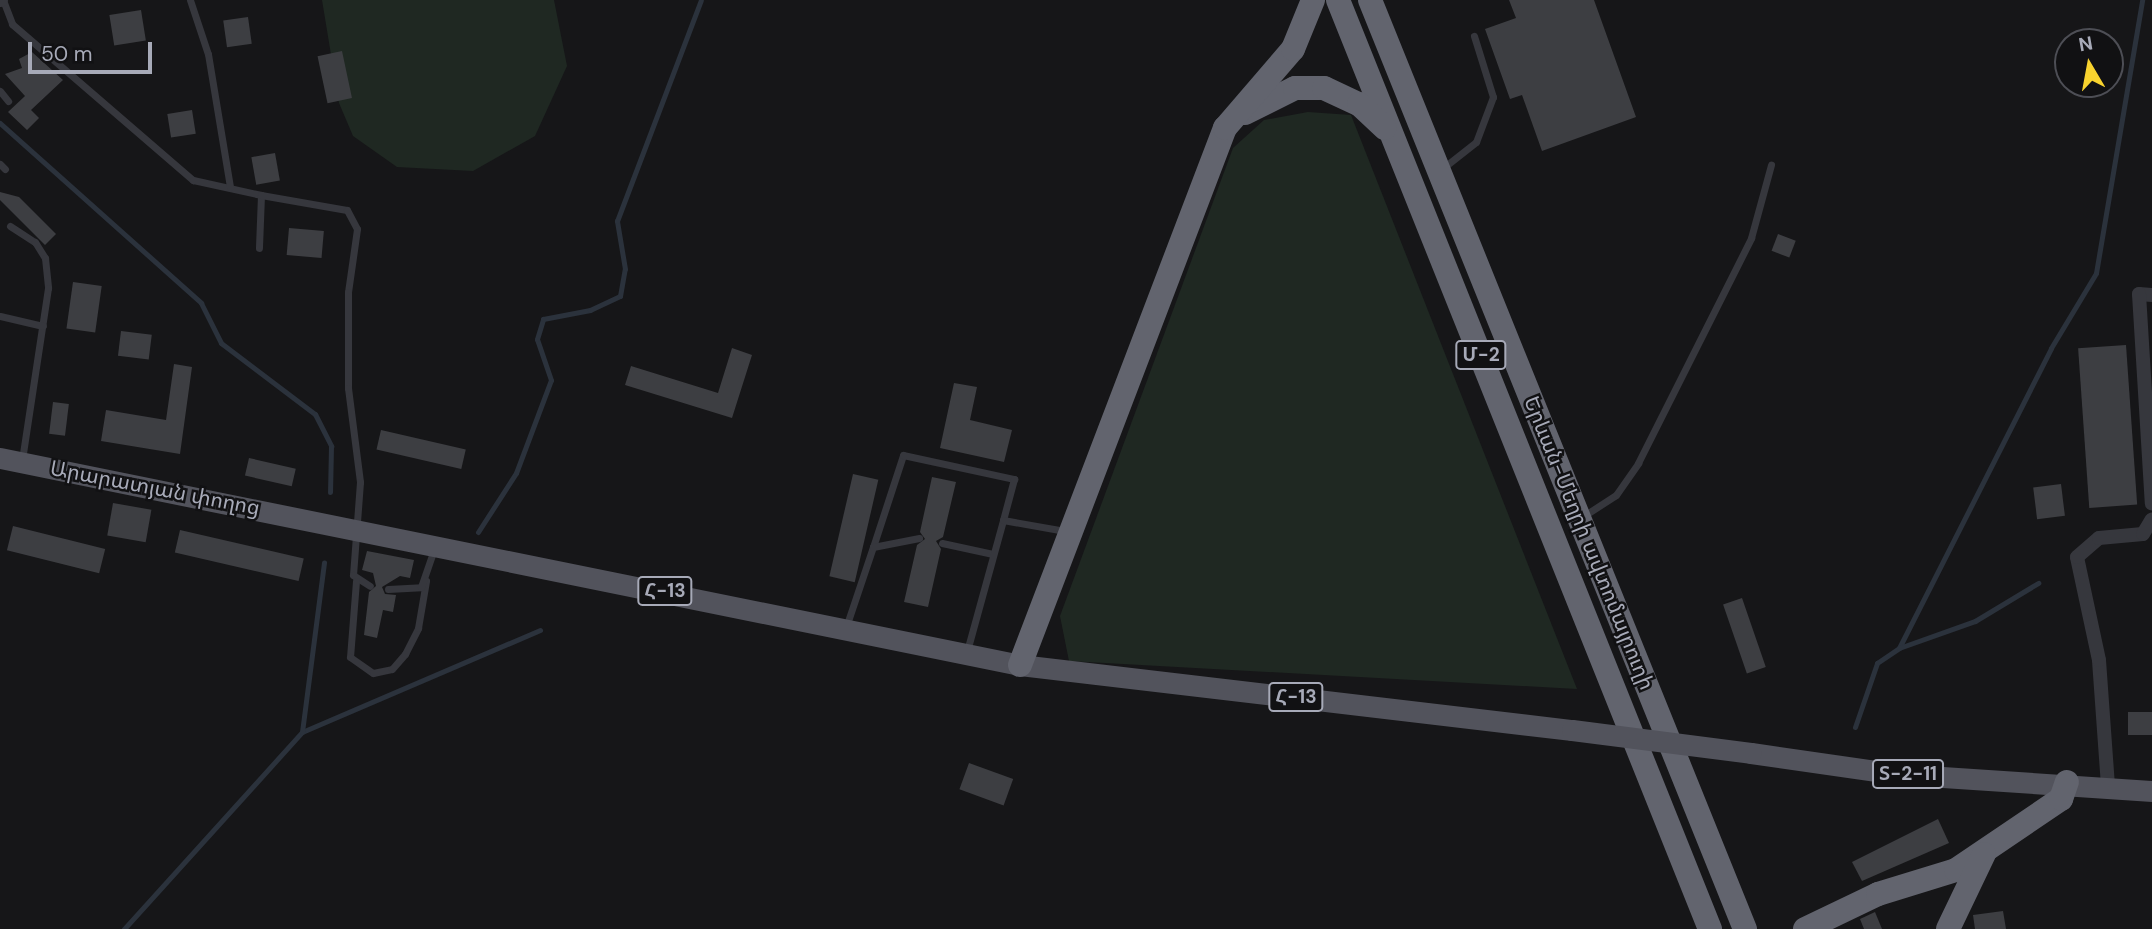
<!DOCTYPE html>
<html>
<head>
<meta charset="utf-8">
<style>
	body { margin:0 }
	#map { position:relative; width:2152px; height:929px; overflow:hidden; background:#161618; font-family:"DM Sans","Noto Sans Armenian",sans-serif }
	div>[style] { position:absolute }
	.green>* { inset:0; background:#1f2822 }
	.stream>* { height:5px; margin:-2.5px; padding:0 2.5px; transform-origin:2.5px; border-radius:2.5px; background:#2b323c }
	.building>* { inset:0; background:#3d3e42; transform-origin:0 0 }
	.lane>* { height:7px; margin:-3.5px; padding:0 3.5px; transform-origin:3.5px; border-radius:3.5px; background:#36373d }
	.street>* { height:14px; margin:-7px; padding:0 7px; transform-origin:7px; border-radius:7px; background:#36373d }
	.primary>* { height:21px; margin:-10.5px; padding:0 10.5px; transform-origin:10.5px; border-radius:10.5px; background:#52535c }
	.highway>* { height:24px; margin:-12px; padding:0 12px; transform-origin:12px; border-radius:12px; background:#62646e }
	.primary-bridge>* { height:21px; margin:-10.5px; padding:0 10.5px; transform-origin:10.5px; border-radius:10.5px; background:#52535c }
	span { translate:-50% -50%; white-space:nowrap; text-align:center; line-height:1.15; -webkit-text-stroke:5px #111113; paint-order:stroke }
	.shield-label span { padding:2px 5px; background:#111113; border:2px solid; border-radius:5px; -webkit-text-stroke-width:0 }
	.shield-label { font-size:19px; color:#a7aab8; font-weight:700 }
	.street-label { font-size:21px; color:#a7aab8 }
	.north { position:absolute; left:2054px; top:28px; width:70px; height:70px; box-sizing:border-box; background:#111113; border:2px solid #4d4e55; border-radius:50%; rotate:350deg; font-size:19px; font-weight:700; line-height:28px; text-align:center; color:#a7aab8 }
	.north::after { content:''; display:block; margin:auto; width:24px; height:32px; background:#f8d32e; clip-path:polygon(50% 0,100% 100%,50% 72%,0 100%) }
	.scale { position:absolute; left:28px; top:42px; width:124px; height:32px; box-sizing:border-box; border:4px solid #a7aab8; border-top:0; padding-left:9px; font-size:21px; line-height:24px; white-space:nowrap; color:#a7aab8; -webkit-text-stroke:5px #111113; paint-order:stroke }
</style>
</head>
<body>
<div id="map">
	<div class="green">
		<i style="clip-path:polygon(322px 0,554px 0,567px 66px,535px 136px,473px 171px,397px 167px,353px 136px,339px 103px)"></i>
		<i style="clip-path:polygon(1308px 112px,1351px 115px,1577px 689px,1069px 661px,1060px 616px,1233px 148px,1264px 120px)"></i>
	</div>
	<div class="stream">
		<i style="left:0;top:123px;width:270px;rotate:41.8deg"></i>
		<i style="left:201px;top:303px;width:45px;rotate:63.4deg"></i>
		<i style="left:221px;top:343px;width:118px;rotate:37.1deg"></i>
		<i style="left:315px;top:414px;width:36px;rotate:63deg"></i>
		<i style="left:331px;top:446px;width:46px;rotate:91.2deg"></i>
		<i style="left:478px;top:532px;width:70px;rotate:-57.2deg"></i>
		<i style="left:516px;top:473px;width:99px;rotate:-69.4deg"></i>
		<i style="left:551px;top:380px;width:43px;rotate:-108.9deg"></i>
		<i style="left:537px;top:339px;width:21px;rotate:-73deg"></i>
		<i style="left:543px;top:319px;width:48px;rotate:-10.8deg"></i>
		<i style="left:590px;top:310px;width:33px;rotate:-25deg"></i>
		<i style="left:620px;top:296px;width:27px;rotate:-80deg"></i>
		<i style="left:625px;top:269px;width:49px;rotate:-99.5deg"></i>
		<i style="left:617px;top:221px;width:236px;rotate:-69.2deg"></i>
		<i style="left:1899px;top:648px;width:336px;rotate:-63.1deg"></i>
		<i style="left:2051px;top:348px;width:87px;rotate:-59deg"></i>
		<i style="left:2096px;top:273px;width:277px;rotate:-80.4deg"></i>
		<i style="left:1855px;top:727px;width:68px;rotate:-71deg"></i>
		<i style="left:1877px;top:663px;width:27px;rotate:-34deg"></i>
		<i style="left:1899px;top:648px;width:81px;rotate:-19.6deg"></i>
		<i style="left:1975px;top:621px;width:74px;rotate:-31.1deg"></i>
		<i style="left:302px;top:732px;width:259px;rotate:-23.2deg"></i>
		<i style="left:124px;top:929px;width:266px;rotate:-47.9deg"></i>
		<i style="left:302px;top:732px;width:171px;rotate:-82.6deg"></i>
	</div>
	<div class="building">
		<i style="clip-path:polygon(1509px 0,1594px 0,1636px 117px,1542px 151px,1522px 95px,1510px 99px,1485px 29px,1516px 18px)"></i>
		<i style="left:141px;top:10px;width:31px;height:32px;rotate:81deg"></i>
		<i style="left:248px;top:17px;width:27px;height:25px;rotate:82deg"></i>
		<i style="left:342px;top:51px;width:48px;height:25px;rotate:78deg"></i>
		<i style="clip-path:polygon(32px 52px,63px 80px,31px 110px,39px 118px,27px 130px,8px 112px,25px 96px,5px 74px,22px 68px,19px 59px)"></i>
		<i style="left:192px;top:110px;width:24px;height:25px;rotate:81deg"></i>
		<i style="left:275px;top:153px;width:28px;height:24px;rotate:80deg"></i>
		<i style="clip-path:polygon(0 192px,19px 197px,56px 234px,45px 245px,0 200px)"></i>
		<i style="left:289px;top:228px;width:35px;height:27px;rotate:5deg"></i>
		<i style="left:1778px;top:234px;width:19px;height:18px;rotate:21deg"></i>
		<i style="left:73px;top:282px;width:29px;height:47px;rotate:8deg"></i>
		<i style="left:121px;top:331px;width:31px;height:25px;rotate:7deg"></i>
		<i style="left:2126px;top:345px;width:160px;height:48px;rotate:86deg"></i>
		<i style="clip-path:polygon(732px 348px,752px 355px,732px 418px,625px 385px,631px 366px,718px 393px)"></i>
		<i style="clip-path:polygon(174px 364px,192px 367px,180px 454px,101px 441px,106px 410px,166px 420px)"></i>
		<i style="clip-path:polygon(954px 383px,977px 387px,970px 420px,1012px 430px,1004px 462px,940px 448px)"></i>
		<i style="left:53px;top:402px;width:16px;height:32px;rotate:7deg"></i>
		<i style="left:381px;top:430px;width:87px;height:20px;rotate:13deg"></i>
		<i style="left:249px;top:458px;width:48px;height:18px;rotate:13deg"></i>
		<i style="left:853px;top:474px;width:26px;height:105px;rotate:13deg"></i>
		<i style="clip-path:polygon(932px 477px,956px 482px,943px 537px,936px 541px,941px 549px,928px 607px,904px 602px,917px 545px,925px 539px,920px 532px)"></i>
		<i style="left:2061px;top:484px;width:32px;height:28px;rotate:83deg"></i>
		<i style="left:113px;top:503px;width:39px;height:33px;rotate:10deg"></i>
		<i style="left:13px;top:526px;width:95px;height:25px;rotate:14deg"></i>
		<i style="left:180px;top:530px;width:127px;height:23px;rotate:13deg"></i>
		<i style="clip-path:polygon(367px 551px,414px 560px,410px 578px,400px 576px,382px 587px,385px 594px,396px 595px,393px 612px,383px 610px,377px 638px,364px 635px,369px 592px,376px 586px,373px 573px,362px 570px)"></i>
		<i style="left:1742px;top:598px;width:73px;height:20px;rotate:71deg"></i>
		<i style="left:2152px;top:712px;width:23px;height:24px;rotate:90deg"></i>
		<i style="left:969px;top:763px;width:47px;height:28px;rotate:20deg"></i>
		<i style="clip-path:polygon(1938px 819px,1949px 843px,1862px 881px,1852px 862px)"></i>
		<i style="clip-path:polygon(2003px 911px,2006px 929px,1975px 929px,1973px 915px)"></i>
		<i style="clip-path:polygon(1875px 912px,1882px 929px,1864px 929px,1860px 919px)"></i>
	</div>
	<div class="lane">
		<i style="left:3px;top:0;width:26px;rotate:69deg"></i>
		<i style="left:12px;top:24px;width:239px;rotate:40.8deg"></i>
		<i style="left:193px;top:180px;width:70px;rotate:12.4deg"></i>
		<i style="left:261px;top:195px;width:53px;rotate:92.2deg"></i>
		<i style="left:190px;top:0;width:57px;rotate:71.6deg"></i>
		<i style="left:208px;top:54px;width:135px;rotate:80.6deg"></i>
		<i style="left:0;top:91px;width:13px;rotate:51deg"></i>
		<i style="left:0;top:164px;width:7px;rotate:45deg"></i>
		<i style="left:1443px;top:168px;width:42px;rotate:-38.2deg"></i>
		<i style="left:1476px;top:142px;width:48px;rotate:-69.3deg"></i>
		<i style="left:1493px;top:97px;width:64px;rotate:-107.3deg"></i>
		<i style="left:261px;top:195px;width:87px;rotate:9.9deg"></i>
		<i style="left:347px;top:210px;width:21px;rotate:62deg"></i>
		<i style="left:357px;top:229px;width:64px;rotate:98.1deg"></i>
		<i style="left:348px;top:292px;width:96px;rotate:90deg"></i>
		<i style="left:348px;top:388px;width:95px;rotate:82.7deg"></i>
		<i style="left:360px;top:482px;width:93px;rotate:94.3deg"></i>
		<i style="left:353px;top:575px;width:20px;rotate:33deg"></i>
		<i style="left:10px;top:226px;width:30px;rotate:33deg"></i>
		<i style="left:35px;top:242px;width:19px;rotate:58deg"></i>
		<i style="left:45px;top:258px;width:30px;rotate:84deg"></i>
		<i style="left:48px;top:288px;width:173px;rotate:98.6deg"></i>
		<i style="left:0;top:316px;width:44px;rotate:13.1deg"></i>
		<i style="left:1582px;top:517px;width:40px;rotate:-32.9deg"></i>
		<i style="left:1616px;top:495px;width:39px;rotate:-55deg"></i>
		<i style="left:1638px;top:463px;width:252px;rotate:-63.3deg"></i>
		<i style="left:1751px;top:238px;width:76px;rotate:-74.7deg"></i>
		<i style="left:942px;top:543px;width:52px;rotate:12.2deg"></i>
		<i style="left:873px;top:547px;width:97px;rotate:-71.9deg"></i>
		<i style="left:903px;top:455px;width:114px;rotate:12.2deg"></i>
		<i style="left:1014px;top:479px;width:42px;rotate:105deg"></i>
		<i style="left:356px;top:581px;width:76px;rotate:94.5deg"></i>
		<i style="left:350px;top:657px;width:28px;rotate:35deg"></i>
		<i style="left:373px;top:673px;width:19px;rotate:-12deg"></i>
		<i style="left:392px;top:669px;width:20px;rotate:-49deg"></i>
		<i style="left:405px;top:654px;width:29px;rotate:-63deg"></i>
		<i style="left:418px;top:628px;width:48px;rotate:-80.3deg"></i>
		<i style="left:388px;top:589px;width:33px;rotate:-3deg"></i>
		<i style="left:421px;top:587px;width:39px;rotate:-71deg"></i>
		<i style="left:846px;top:627px;width:84px;rotate:-71.4deg"></i>
		<i style="left:873px;top:547px;width:47px;rotate:-11.1deg"></i>
		<i style="left:967px;top:651px;width:136px;rotate:-74.6deg"></i>
		<i style="left:1003px;top:520px;width:63px;rotate:10.1deg"></i>
	</div>
	<div class="street">
		<i style="left:0;top:0;width:1px"></i>
		<i style="left:2152px;top:295px;width:13px;rotate:-176deg"></i>
		<i style="left:2139px;top:294px;width:210px;rotate:86.5deg"></i>
		<i style="left:2108px;top:786px;width:126px;rotate:-94.1deg"></i>
		<i style="left:2099px;top:660px;width:105px;rotate:-102.1deg"></i>
		<i style="left:2077px;top:557px;width:29px;rotate:-41deg"></i>
		<i style="left:2099px;top:538px;width:44px;rotate:-5.2deg"></i>
		<i style="left:2143px;top:534px;width:17px;rotate:-59deg"></i>
	</div>
	<div class="primary">
		<i style="left:0;top:458px;width:1041px;rotate:11.47deg"></i>
		<i style="left:1020px;top:665px;width:556px;rotate:6.72deg"></i>
		<i style="left:1751px;top:753px;width:148px;rotate:8.2deg"></i>
		<i style="left:1897px;top:774px;width:256px;rotate:3.8deg"></i>
	</div>
	<div class="highway">
		<i style="left:1338px;top:0;width:1001px;rotate:68.18deg"></i>
		<i style="left:1370px;top:0;width:1002px;rotate:68.02deg"></i>
		<i style="left:1245px;top:113px;width:56px;rotate:-26.6deg"></i>
		<i style="left:1295px;top:88px;width:29px"></i>
		<i style="left:1324px;top:88px;width:38px;rotate:25deg"></i>
		<i style="left:1359px;top:104px;width:35px;rotate:43deg"></i>
		<i style="left:1020px;top:665px;width:575px;rotate:-69.11deg"></i>
		<i style="left:1225px;top:128px;width:104px;rotate:-49.3deg"></i>
		<i style="left:1293px;top:49px;width:53px;rotate:-67.8deg"></i>
		<i style="left:1805px;top:929px;width:81px;rotate:-25.6deg"></i>
		<i style="left:1878px;top:894px;width:82px;rotate:-17.1deg"></i>
		<i style="left:1956px;top:870px;width:127px;rotate:-34.1deg"></i>
		<i style="left:2061px;top:799px;width:18px;rotate:-71deg"></i>
		<i style="left:1948px;top:929px;width:83px;rotate:-64.4deg"></i>
	</div>
	<div class="primary-bridge">
		<i style="left:1572px;top:730px;width:180px;rotate:7.3deg"></i>
	</div>
	<div class="shield-label">
		<span style="left:1481px;top:355px">Մ-2</span>
		<span style="left:665px;top:591px">Հ-13</span>
		<span style="left:1296px;top:697px">Հ-13</span>
		<span style="left:1908px;top:774px">Տ-2-11</span>
	</div>
	<div class="street-label">
		<span style="left:155px;top:488px;rotate:11deg">Արարատյան փողոց</span>
		<span style="left:1589px;top:543px;rotate:68deg">Երևան-Մեղրի ավտոմայրուղի</span>
	</div>
	<div class="north">N</div>
	<div class="scale">50 m</div>
</div>
</body>
</html>
